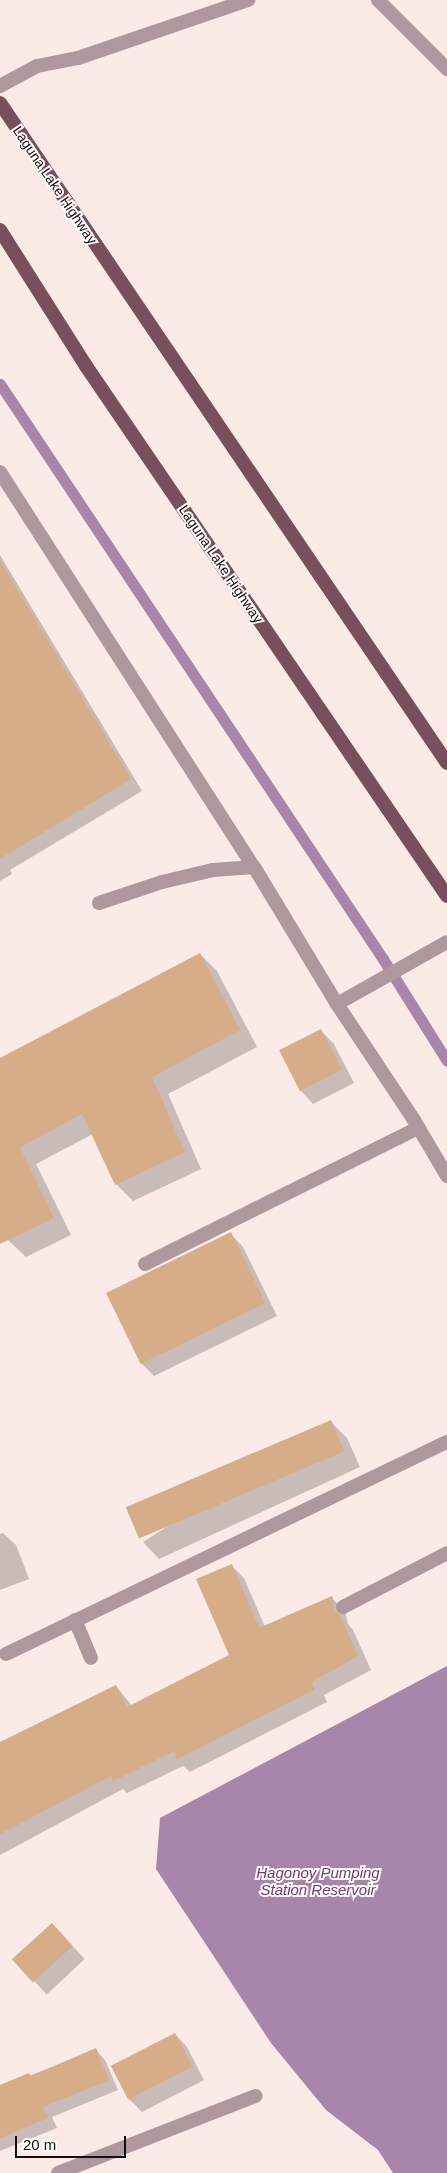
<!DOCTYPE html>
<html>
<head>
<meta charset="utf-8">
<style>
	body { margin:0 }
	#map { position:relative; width:447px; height:2173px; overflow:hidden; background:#fceae7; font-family:Arial,sans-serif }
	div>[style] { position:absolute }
	.water>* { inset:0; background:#a885ab }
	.shadow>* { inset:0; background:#0003; transform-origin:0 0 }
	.stream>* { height:11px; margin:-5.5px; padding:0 5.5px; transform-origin:5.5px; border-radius:5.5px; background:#a885ab }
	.building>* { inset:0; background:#d6ad89; transform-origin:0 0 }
	.service>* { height:14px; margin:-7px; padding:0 7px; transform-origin:7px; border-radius:7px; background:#af979e }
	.primary>* { height:14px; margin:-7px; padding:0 7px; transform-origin:7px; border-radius:7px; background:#774f5d }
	span { translate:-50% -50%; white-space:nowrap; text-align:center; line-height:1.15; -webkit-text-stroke:4px #fffbfa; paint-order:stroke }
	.street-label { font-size:14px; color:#16100f }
	.water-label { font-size:15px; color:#6b3d70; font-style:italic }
	.scale { position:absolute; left:15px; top:2136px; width:111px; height:22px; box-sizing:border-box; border:2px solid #16100f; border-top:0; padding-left:6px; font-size:15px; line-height:18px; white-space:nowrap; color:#16100f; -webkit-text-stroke:4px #fffbfa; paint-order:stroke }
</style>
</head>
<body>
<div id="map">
	<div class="water">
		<i style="clip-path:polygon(447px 1666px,447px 2173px,393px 2173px,378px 2150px,326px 2110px,271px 2043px,156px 1869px,160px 1818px)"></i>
	</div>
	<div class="shadow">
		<i style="clip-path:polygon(0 555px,142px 791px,10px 870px,12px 874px,0 881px)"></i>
		<i style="clip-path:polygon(200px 954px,217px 971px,257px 1047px,168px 1094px,201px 1169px,133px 1201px,116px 1184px,93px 1134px,36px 1164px,71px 1235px,26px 1257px,8px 1240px,0 1223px,0 1060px)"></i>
		<i style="clip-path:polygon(321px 1031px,334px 1044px,354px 1083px,313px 1104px,301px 1091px)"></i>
		<i style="clip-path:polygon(231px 1234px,243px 1247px,277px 1316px,154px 1376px,141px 1363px,108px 1293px)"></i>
		<i style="clip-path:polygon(331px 1422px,347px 1438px,360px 1467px,159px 1559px,143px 1542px)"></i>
		<i style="clip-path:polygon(3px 1533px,16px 1545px,29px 1579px,0 1590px,0 1534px)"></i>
		<i style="clip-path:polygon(231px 1565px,244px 1578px,265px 1627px,332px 1598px,345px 1611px,348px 1624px,353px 1630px,371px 1670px,324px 1695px,327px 1702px,190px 1772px,183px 1766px,127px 1793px,123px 1789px,0 1855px,0 1743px,116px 1686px,132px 1706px,230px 1655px)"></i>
		<i style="left:52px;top:1924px;width:48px;height:52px;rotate:47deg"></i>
		<i style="clip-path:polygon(175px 2034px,187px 2047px,204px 2080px,142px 2112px,129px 2099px)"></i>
		<i style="clip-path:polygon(96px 2050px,105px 2060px,118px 2090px,52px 2117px,57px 2128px,0 2151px,0 2087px)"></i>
	</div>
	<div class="stream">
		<i style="left:0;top:384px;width:691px;rotate:56.33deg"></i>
		<i style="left:383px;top:959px;width:120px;rotate:57.9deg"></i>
	</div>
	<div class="building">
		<i style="clip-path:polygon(0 560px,131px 779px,0 859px)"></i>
		<i style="clip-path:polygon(200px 953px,240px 1030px,152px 1077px,185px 1152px,115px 1185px,82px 1114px,20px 1147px,54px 1218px,0 1244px,0 1058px)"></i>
		<i style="left:321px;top:1029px;width:46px;height:47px;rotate:63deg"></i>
		<i style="left:231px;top:1232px;width:79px;height:139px;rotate:64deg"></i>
		<i style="left:331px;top:1420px;width:34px;height:223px;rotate:67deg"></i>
		<i style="clip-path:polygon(232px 1564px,259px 1628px,332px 1596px,335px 1611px,340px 1615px,358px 1656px,312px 1682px,315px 1689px,176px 1760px,175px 1751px,113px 1781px,111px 1776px,0 1834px,0 1742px,116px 1685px,127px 1707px,229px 1655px,196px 1579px)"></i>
		<i style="left:52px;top:1923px;width:31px;height:54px;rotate:48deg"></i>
		<i style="left:175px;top:2033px;width:38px;height:72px;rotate:63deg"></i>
		<i style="clip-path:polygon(96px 2048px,109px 2080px,43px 2107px,48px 2118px,0 2138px,0 2085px,29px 2073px,31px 2076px)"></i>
	</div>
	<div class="service">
		<i style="left:378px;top:0;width:98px;rotate:45deg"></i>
		<i style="left:0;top:86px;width:42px;rotate:-28.4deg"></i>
		<i style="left:37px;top:66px;width:42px;rotate:-11deg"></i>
		<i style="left:78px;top:58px;width:180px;rotate:-18.8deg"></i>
		<i style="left:0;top:472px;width:470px;rotate:57.3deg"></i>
		<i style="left:254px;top:867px;width:160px;rotate:58.8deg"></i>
		<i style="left:337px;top:1004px;width:139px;rotate:56.4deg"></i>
		<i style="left:414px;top:1120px;width:65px;rotate:59.5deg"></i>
		<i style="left:99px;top:903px;width:66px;rotate:-18.4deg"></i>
		<i style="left:162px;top:882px;width:52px;rotate:-13.2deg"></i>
		<i style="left:213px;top:870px;width:41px;rotate:-4.2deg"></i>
		<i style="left:337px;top:1004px;width:126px;rotate:-29.4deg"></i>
		<i style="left:145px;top:1264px;width:305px;rotate:-26.5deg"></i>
		<i style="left:343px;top:1607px;width:117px;rotate:-27.4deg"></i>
		<i style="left:75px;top:1620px;width:41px;rotate:67.2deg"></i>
		<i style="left:6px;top:1654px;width:489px;rotate:-25.7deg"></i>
		<i style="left:58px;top:2173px;width:212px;rotate:-21.3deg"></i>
	</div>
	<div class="primary">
		<i style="left:0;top:103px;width:797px;rotate:55.89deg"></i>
		<i style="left:0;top:230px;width:161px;rotate:57.7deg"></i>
		<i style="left:86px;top:366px;width:641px;rotate:55.74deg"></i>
	</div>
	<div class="street-label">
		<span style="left:55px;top:185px;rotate:56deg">Laguna Lake Highway</span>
		<span style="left:221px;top:564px;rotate:56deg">Laguna Lake Highway</span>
	</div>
	<div class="water-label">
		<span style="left:318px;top:1881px">Hagonoy Pumping<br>Station Reservoir</span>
	</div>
	<div class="scale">20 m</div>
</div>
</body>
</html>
